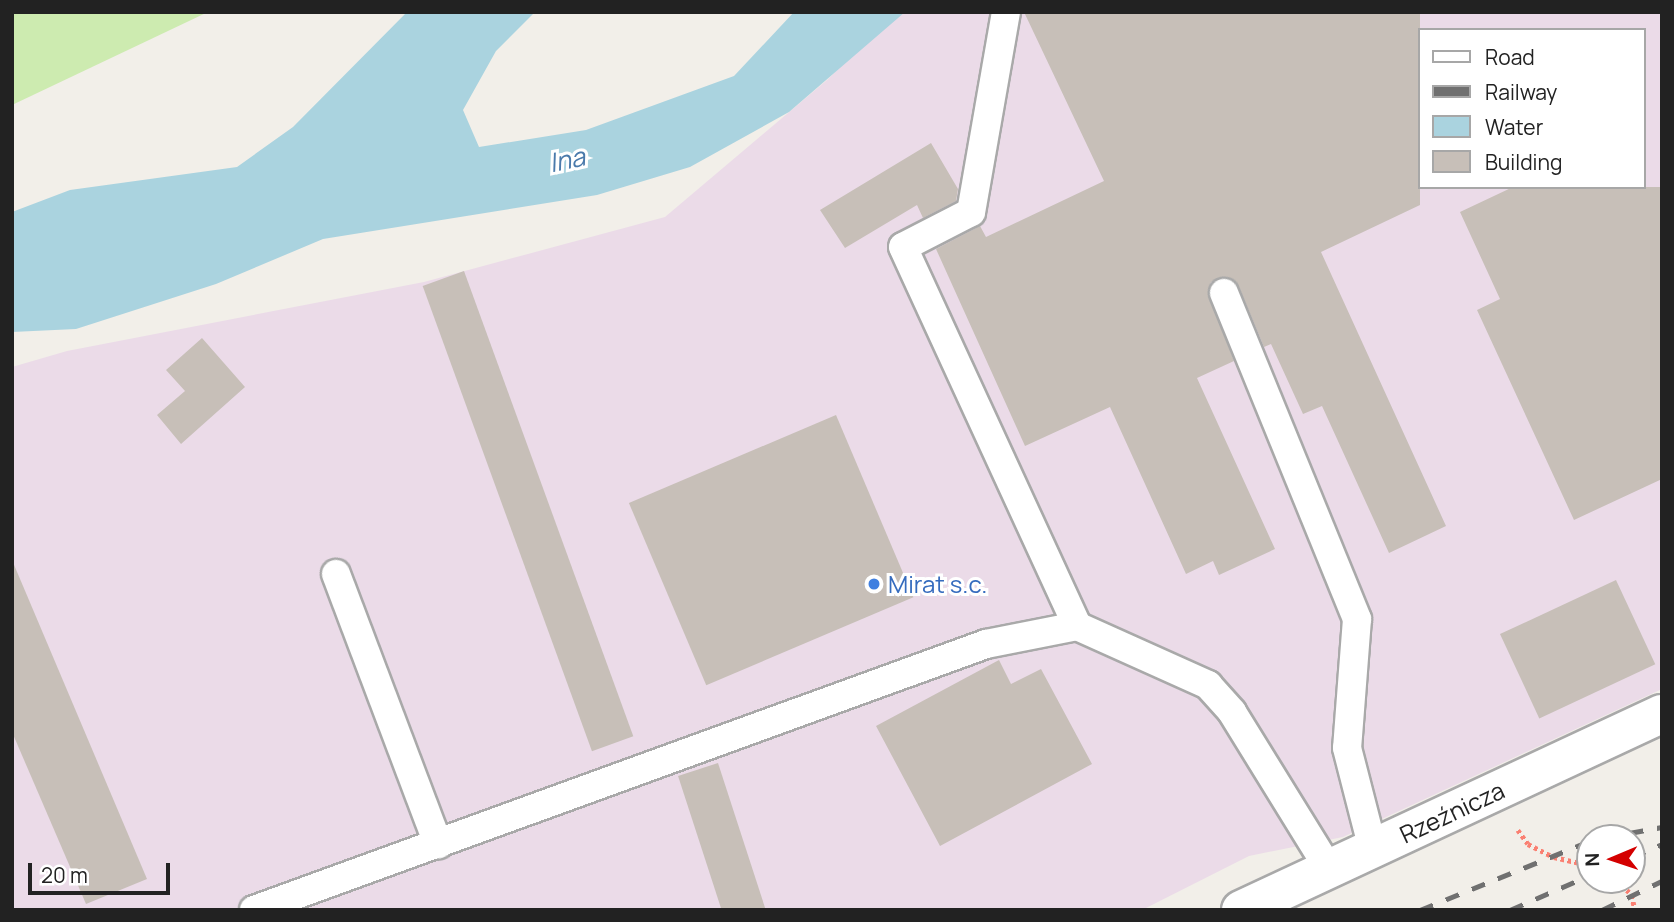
<!DOCTYPE html>
<html>
<head>
<meta charset="utf-8">
<style>
	body { margin:0 }
	#map { position:relative; width:1674px; height:922px; overflow:hidden; background:#f2efe9; font-family:Manrope,sans-serif }
	div>[style] { position:absolute }
	.industrial>* { inset:0; background:#ebdbe8 }
	.grass>* { inset:0; background:#cdebb0 }
	.water>* { inset:0; background:#aad3df }
	.building>* { inset:0; background:#c7bfb8; transform-origin:0 0 }
	.path>* { height:4.5px; margin-top:-2.25px; transform-origin:0; background:repeating-linear-gradient(90deg,#fa8072 0 3.5px,transparent 0 7px) }
	.roads { filter:drop-shadow(2px 0 #a9a9a9) drop-shadow(-2px 0 #a9a9a9) drop-shadow(0 2px #a9a9a9) drop-shadow(0 -2px #a9a9a9) }
	.lane>* { height:28px; margin:-14px; padding:0 14px; transform-origin:14px; border-radius:14px; background:#fff }
	.street>* { height:38px; margin:-19px; padding:0 19px; transform-origin:19px; border-radius:19px; background:#fff }
	.rail>* { height:5px; margin-top:-2.5px; transform-origin:0; background:repeating-linear-gradient(90deg,#707070 0 14px,transparent 0 28px) }
	.dots>* { width:19px; height:19px; translate:-50% -50%; box-sizing:border-box; border:4px solid #fff; border-radius:50% }
	span { translate:-50% -50%; white-space:nowrap; text-align:center; line-height:1.15; -webkit-text-stroke:6px #fff; paint-order:stroke }
	.shop-label { font-size:24px; color:#366cbe }
	.left { translate:0 -50%; text-align:left }
	.street-label { font-size:24px; color:#222 }
	.water-label { font-size:26px; color:#4a7aab; font-style:italic }
	.frame { position:absolute; inset:0; border:14px solid #222; pointer-events:none }
	.legend { position:absolute; left:1418px; top:28px; width:228px; height:161px; box-sizing:border-box; background:#fff; border:2px solid #a7a7a7; margin:0; padding:9px 12px; list-style:none; font-size:21px; color:#222 }
	.legend li { display:flex; align-items:center; gap:14px; height:35px }
	.legend b { width:35px; border:2px solid #a7a7a7 }
	.north { position:absolute; left:1576px; top:824px; width:70px; height:70px; box-sizing:border-box; background:#fff; border:2px solid #a7a7a7; border-radius:50%; rotate:268deg; font-size:19px; font-weight:700; line-height:28px; text-align:center; color:#222 }
	.north::after { content:''; display:block; margin:auto; width:24px; height:32px; background:#d40000; clip-path:polygon(50% 0,100% 100%,50% 72%,0 100%) }
	.scale { position:absolute; left:28px; top:863px; width:142px; height:32px; box-sizing:border-box; border:4px solid #222; border-top:0; padding-left:9px; font-size:21px; line-height:24px; white-space:nowrap; color:#222; -webkit-text-stroke:5px #fff; paint-order:stroke }
</style>
</head>
<body>
<div id="map">
	<div class="industrial">
		<i style="clip-path:polygon(evenodd,897px 12px,1662px 12px,1662px 689px,1343px 837px,1249px 856px,1142px 910px,12px 910px,12px 367px,67px 351px,424px 282px,665px 217px,827px 80px,897px 12px,1420px 30px,1644px 30px,1644px 187px,1420px 187px,1420px 30px)"></i>
	</div>
	<div class="grass">
		<i style="clip-path:polygon(12px 12px,208px 12px,12px 105px)"></i>
	</div>
	<div class="water">
		<i style="clip-path:polygon(407px 12px,535px 12px,496px 51px,463px 110px,479px 147px,586px 130px,734px 76px,794px 12px,905px 12px,789px 112px,690px 167px,597px 195px,323px 239px,216px 284px,76px 329px,12px 332px,12px 212px,70px 190px,237px 167px,293px 127px)"></i>
	</div>
	<div class="building">
		<i style="clip-path:polygon(1024px 12px,1420px 12px,1420px 205px,1321px 252px,1446px 526px,1389px 553px,1322px 406px,1303px 414px,1271px 344px,1264px 347px,1239px 287px,1227px 277px,1211px 282px,1208px 291px,1234px 361px,1197px 378px,1275px 549px,1219px 575px,1213px 561px,1186px 574px,1110px 407px,1025px 446px,936px 249px,980px 226px,986px 237px,1104px 181px)"></i>
		<i style="clip-path:polygon(931px 143px,958px 189px,956px 201px,923px 218px,917px 205px,845px 248px,820px 210px)"></i>
		<i style="clip-path:polygon(1513px 187px,1662px 187px,1662px 479px,1574px 520px,1477px 310px,1500px 299px,1460px 212px)"></i>
		<i style="left:464px;top:271px;width:495px;height:44px;rotate:70deg"></i>
		<i style="clip-path:polygon(202px 338px,245px 387px,181px 444px,157px 415px,185px 391px,166px 370px)"></i>
		<i style="left:836px;top:415px;width:198px;height:225px;rotate:67deg"></i>
		<i style="clip-path:polygon(12px 560px,147px 879px,86px 904px,12px 732px)"></i>
		<i style="left:1616px;top:580px;width:93px;height:128px;rotate:65deg"></i>
		<i style="clip-path:polygon(999px 660px,1011px 684px,1041px 669px,1092px 764px,940px 846px,876px 726px)"></i>
		<i style="left:718px;top:763px;width:155px;height:42px;rotate:72deg"></i>
	</div>
	<div class="path">
		<i style="left:1518px;top:830px;width:17px;rotate:54deg"></i>
		<i style="left:1528px;top:844px;width:29px;rotate:27deg"></i>
		<i style="left:1554px;top:857px;width:37px;rotate:13deg"></i>
		<i style="left:1617px;top:880px;width:21px;rotate:45deg"></i>
		<i style="left:1632px;top:895px;width:15px;rotate:79deg"></i>
	</div>
	<div class="roads">
		<div class="lane">
			<i style="left:1006px;top:12px;width:203px;rotate:99.9deg"></i>
			<i style="left:971px;top:212px;width:76px;rotate:152.8deg"></i>
			<i style="left:903px;top:247px;width:417px;rotate:65.3deg"></i>
			<i style="left:1224px;top:293px;width:352px;rotate:67.8deg"></i>
			<i style="left:1357px;top:619px;width:129px;rotate:94.4deg"></i>
			<i style="left:1347px;top:748px;width:104px;rotate:75.6deg"></i>
			<i style="left:336px;top:574px;width:289px;rotate:69.3deg"></i>
			<i style="left:254px;top:910px;width:779px;rotate:-19.97deg"></i>
			<i style="left:986px;top:644px;width:93px;rotate:-11.2deg"></i>
			<i style="left:1077px;top:626px;width:144px;rotate:24.2deg"></i>
			<i style="left:1208px;top:685px;width:36px;rotate:48deg"></i>
			<i style="left:1232px;top:712px;width:185px;rotate:58.3deg"></i>
		</div>
		<div class="street">
			<i style="left:1241px;top:910px;width:464px;rotate:-25deg"></i>
		</div>
	</div>
	<div class="rail">
		<i style="left:1602px;top:838px;width:61px;rotate:-10.4deg"></i>
		<i style="left:1632px;top:857px;width:33px;rotate:-23deg"></i>
		<i style="left:1420px;top:910px;width:183px;rotate:-22.1deg"></i>
		<i style="left:1510px;top:910px;width:87px;rotate:-23.6deg"></i>
		<i style="left:1602px;top:910px;width:67px;rotate:-25.8deg"></i>
	</div>
	<div class="dots">
		<i style="left:874px;top:584px;background:#3f7fe0"></i>
	</div>
	<div class="shop-label">
		<span class="left" style="left:888px;top:584px">Mirat s.c.</span>
	</div>
	<div class="street-label">
		<span style="left:1452px;top:812px;rotate:-25deg">Rzeźnicza</span>
	</div>
	<div class="water-label">
		<span style="left:567px;top:160px;rotate:-12deg">Ina</span>
	</div>
	<div class="frame"></div>
	<ul class="legend">
	<li><b style="height:9px;background:#fff"></b>Road</li>
	<li><b style="height:9px;background:#707070"></b>Railway</li>
	<li><b style="height:19px;background:#aad3df"></b>Water</li>
	<li><b style="height:19px;background:#c7bfb8"></b>Building</li>
	</ul>
	<div class="north">N</div>
	<div class="scale">20 m</div>
</div>
</body>
</html>
